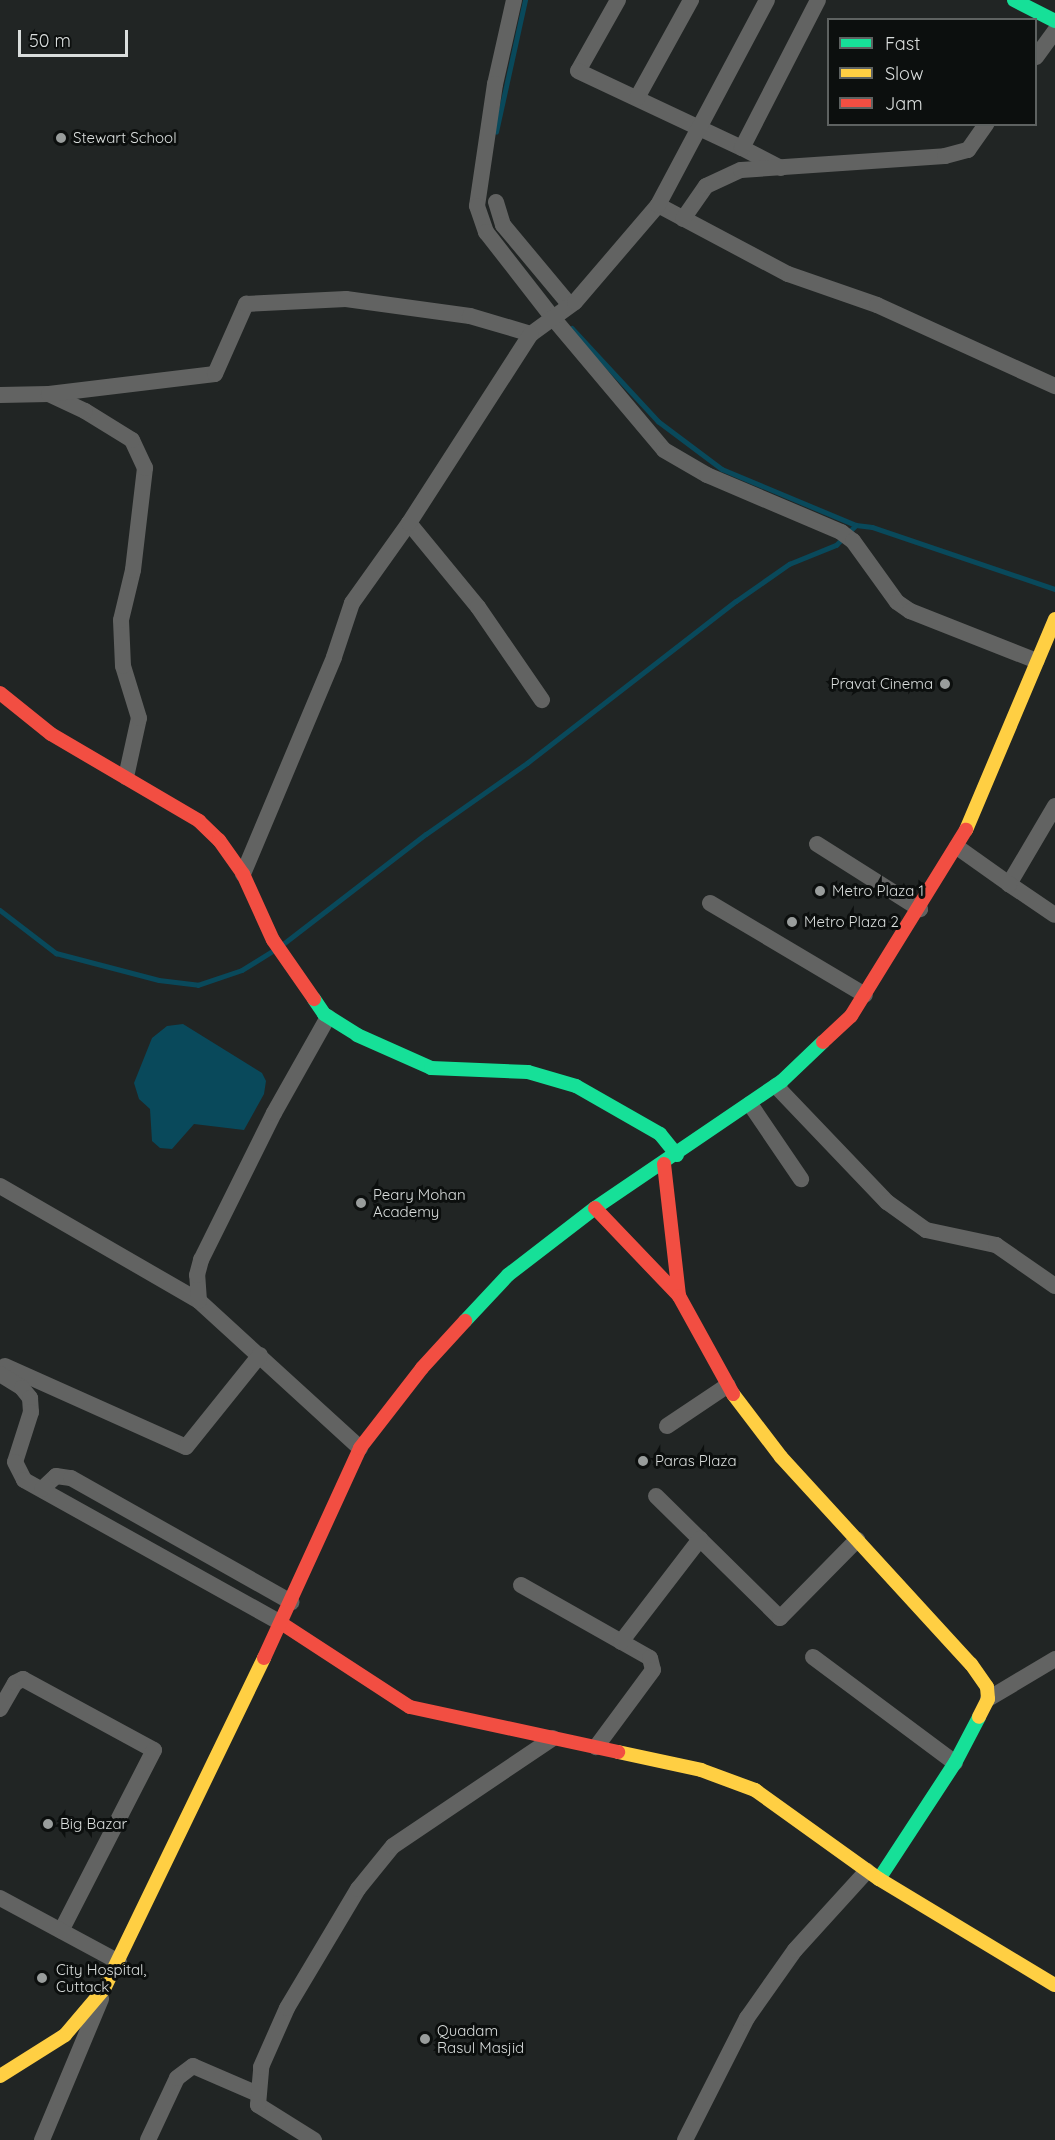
<!DOCTYPE html>
<html>
<head>
<meta charset="utf-8">
<style>
	body { margin:0 }
	#map { position:relative; width:1055px; height:2140px; overflow:hidden; background:#212524; font-family:Quicksand,sans-serif }
	div>[style] { position:absolute }
	.water>* { inset:0; background:#09495b }
	.stream>* { height:4.5px; margin:-2.25px; padding:0 2.25px; transform-origin:2.25px; border-radius:2.25px; background:#09495b }
	.street>* { height:16px; margin:-8px; padding:0 8px; transform-origin:8px; border-radius:8px; background:#626362 }
	.fast>* { height:14px; margin:-7px; padding:0 7px; transform-origin:7px; border-radius:7px; background:#16e098 }
	.slow>* { height:14px; margin:-7px; padding:0 7px; transform-origin:7px; border-radius:7px; background:#ffcf43 }
	.jam>* { height:14px; margin:-7px; padding:0 7px; transform-origin:7px; border-radius:7px; background:#f24e42 }
	.dots>* { width:16px; height:16px; translate:-50% -50%; box-sizing:border-box; border:3px solid #0c0f0e; border-radius:50% }
	span { translate:-50% -50%; white-space:nowrap; text-align:center; line-height:1.15; -webkit-text-stroke:6px #0c0f0e; paint-order:stroke }
	.poi-label { font-size:15px; color:#dadedd }
	.left { translate:0 -50%; text-align:left }
	.right { translate:-100% -50%; text-align:right }
	.legend { position:absolute; left:827px; top:18px; width:210px; height:108px; box-sizing:border-box; background:#0c0f0e; border:2px solid #5e6261; margin:0; padding:8px 10px; list-style:none; font-size:18px; color:#dadedd }
	.legend li { display:flex; align-items:center; gap:12px; height:30px }
	.legend b { width:30px; border:2px solid #5e6261 }
	.scale { position:absolute; left:18px; top:30px; width:110px; height:27px; box-sizing:border-box; border:3px solid #dadedd; border-top:0; padding-left:8px; font-size:18px; line-height:21px; white-space:nowrap; color:#dadedd; -webkit-text-stroke:4px #0c0f0e; paint-order:stroke }
</style>
</head>
<body>
<div id="map">
	<div class="water">
		<i style="clip-path:polygon(183px 1024px,262px 1073px,266px 1081px,264px 1094px,244px 1130px,194px 1124px,172px 1149px,160px 1148px,152px 1141px,150px 1109px,139px 1099px,134px 1083px,152px 1038px,167px 1026px)"></i>
	</div>
	<div class="stream">
		<i style="left:496px;top:132px;width:135px;rotate:-77.6deg"></i>
		<i style="left:572px;top:328px;width:127px;rotate:47.2deg"></i>
		<i style="left:658px;top:421px;width:80px;rotate:36.9deg"></i>
		<i style="left:722px;top:469px;width:145px;rotate:22.7deg"></i>
		<i style="left:856px;top:525px;width:16px;rotate:7deg"></i>
		<i style="left:872px;top:527px;width:193px;rotate:18.7deg"></i>
		<i style="left:0;top:910px;width:71px;rotate:37.5deg"></i>
		<i style="left:56px;top:953px;width:106px;rotate:14.7deg"></i>
		<i style="left:159px;top:980px;width:39px;rotate:7deg"></i>
		<i style="left:198px;top:985px;width:46px;rotate:-18.8deg"></i>
		<i style="left:242px;top:970px;width:38px;rotate:-32deg"></i>
		<i style="left:283px;top:944px;width:180px;rotate:-37.6deg"></i>
		<i style="left:426px;top:834px;width:123px;rotate:-35.1deg"></i>
		<i style="left:527px;top:763px;width:264px;rotate:-37.8deg"></i>
		<i style="left:736px;top:601px;width:65px;rotate:-34.9deg"></i>
		<i style="left:789px;top:564px;width:51px;rotate:-22deg"></i>
		<i style="left:836px;top:545px;width:28px;rotate:-45deg"></i>
	</div>
	<div class="street">
		<i style="left:514px;top:0;width:86px;rotate:102.7deg"></i>
		<i style="left:495px;top:84px;width:123px;rotate:98.4deg"></i>
		<i style="left:477px;top:206px;width:28px;rotate:71deg"></i>
		<i style="left:486px;top:232px;width:109px;rotate:52.1deg"></i>
		<i style="left:553px;top:318px;width:172px;rotate:49.9deg"></i>
		<i style="left:664px;top:450px;width:50px;rotate:30.2deg"></i>
		<i style="left:707px;top:475px;width:146px;rotate:23deg"></i>
		<i style="left:841px;top:532px;width:15px;rotate:37deg"></i>
		<i style="left:853px;top:541px;width:75px;rotate:54.2deg"></i>
		<i style="left:897px;top:602px;width:16px;rotate:35deg"></i>
		<i style="left:910px;top:611px;width:136px;rotate:21.5deg"></i>
		<i style="left:618px;top:0;width:81px;rotate:119.4deg"></i>
		<i style="left:578px;top:71px;width:181px;rotate:25.2deg"></i>
		<i style="left:1036px;top:57px;width:32px;rotate:-54deg"></i>
		<i style="left:637px;top:98px;width:112px;rotate:-61.1deg"></i>
		<i style="left:781px;top:168px;width:44px;rotate:-152.9deg"></i>
		<i style="left:742px;top:148px;width:166px;rotate:-62.8deg"></i>
		<i style="left:496px;top:202px;width:24px;rotate:73deg"></i>
		<i style="left:503px;top:225px;width:104px;rotate:50.1deg"></i>
		<i style="left:658px;top:205px;width:147px;rotate:28deg"></i>
		<i style="left:788px;top:274px;width:94px;rotate:19.2deg"></i>
		<i style="left:877px;top:305px;width:196px;rotate:24.5deg"></i>
		<i style="left:683px;top:219px;width:40px;rotate:-55.1deg"></i>
		<i style="left:706px;top:186px;width:38px;rotate:-25deg"></i>
		<i style="left:741px;top:170px;width:204px;rotate:-3.9deg"></i>
		<i style="left:945px;top:156px;width:24px;rotate:-15deg"></i>
		<i style="left:968px;top:150px;width:32px;rotate:-55deg"></i>
		<i style="left:0;top:395px;width:49px;rotate:-1.2deg"></i>
		<i style="left:409px;top:523px;width:109px;rotate:50.6deg"></i>
		<i style="left:478px;top:607px;width:113px;rotate:55.5deg"></i>
		<i style="left:126px;top:777px;width:60px;rotate:-77.6deg"></i>
		<i style="left:139px;top:718px;width:54px;rotate:-107.1deg"></i>
		<i style="left:123px;top:666px;width:46px;rotate:-92.5deg"></i>
		<i style="left:121px;top:620px;width:51px;rotate:-76.5deg"></i>
		<i style="left:133px;top:570px;width:103px;rotate:-83.3deg"></i>
		<i style="left:145px;top:468px;width:31px;rotate:-115deg"></i>
		<i style="left:132px;top:440px;width:55px;rotate:-148.3deg"></i>
		<i style="left:85px;top:411px;width:40px;rotate:-155deg"></i>
		<i style="left:49px;top:394px;width:167px;rotate:-6.9deg"></i>
		<i style="left:215px;top:374px;width:77px;rotate:-66.1deg"></i>
		<i style="left:246px;top:304px;width:100px;rotate:-2.9deg"></i>
		<i style="left:346px;top:299px;width:125px;rotate:7.8deg"></i>
		<i style="left:470px;top:316px;width:64px;rotate:16.4deg"></i>
		<i style="left:531px;top:334px;width:54px;rotate:-36deg"></i>
		<i style="left:575px;top:302px;width:128px;rotate:-49.4deg"></i>
		<i style="left:658px;top:205px;width:232px;rotate:-62deg"></i>
		<i style="left:1055px;top:806px;width:91px;rotate:120.5deg"></i>
		<i style="left:1009px;top:884px;width:55px;rotate:34deg"></i>
		<i style="left:817px;top:844px;width:122px;rotate:32.3deg"></i>
		<i style="left:957px;top:847px;width:64px;rotate:35.4deg"></i>
		<i style="left:243px;top:874px;width:235px;rotate:-67.2deg"></i>
		<i style="left:334px;top:657px;width:57px;rotate:-71.6deg"></i>
		<i style="left:352px;top:603px;width:98px;rotate:-54.5deg"></i>
		<i style="left:409px;top:523px;width:225px;rotate:-57.2deg"></i>
		<i style="left:710px;top:903px;width:180px;rotate:30.7deg"></i>
		<i style="left:776px;top:1086px;width:161px;rotate:46.3deg"></i>
		<i style="left:887px;top:1202px;width:48px;rotate:35.7deg"></i>
		<i style="left:926px;top:1230px;width:72px;rotate:12.1deg"></i>
		<i style="left:996px;top:1245px;width:72px;rotate:34.8deg"></i>
		<i style="left:750px;top:1104px;width:91px;rotate:55.8deg"></i>
		<i style="left:0;top:1186px;width:230px;rotate:30deg"></i>
		<i style="left:199px;top:1301px;width:218px;rotate:42.4deg"></i>
		<i style="left:199px;top:1301px;width:26px;rotate:-94deg"></i>
		<i style="left:197px;top:1275px;width:16px;rotate:-75deg"></i>
		<i style="left:201px;top:1260px;width:164px;rotate:-63.6deg"></i>
		<i style="left:274px;top:1113px;width:110px;rotate:-60.6deg"></i>
		<i style="left:5px;top:1366px;width:198px;rotate:24.1deg"></i>
		<i style="left:186px;top:1447px;width:118px;rotate:-51.2deg"></i>
		<i style="left:0;top:1374px;width:26px;rotate:32deg"></i>
		<i style="left:22px;top:1388px;width:13px;rotate:51deg"></i>
		<i style="left:30px;top:1398px;width:14px;rotate:86deg"></i>
		<i style="left:31px;top:1412px;width:52px;rotate:107.7deg"></i>
		<i style="left:15px;top:1462px;width:20px;rotate:63deg"></i>
		<i style="left:24px;top:1480px;width:294px;rotate:29.1deg"></i>
		<i style="left:667px;top:1426px;width:73px;rotate:-33.9deg"></i>
		<i style="left:42px;top:1489px;width:19px;rotate:-43deg"></i>
		<i style="left:56px;top:1476px;width:15px;rotate:8deg"></i>
		<i style="left:71px;top:1478px;width:253px;rotate:29.4deg"></i>
		<i style="left:656px;top:1496px;width:174px;rotate:44.5deg"></i>
		<i style="left:780px;top:1618px;width:110px;rotate:-45.4deg"></i>
		<i style="left:521px;top:1585px;width:148px;rotate:29.5deg"></i>
		<i style="left:650px;top:1658px;width:12px;rotate:76deg"></i>
		<i style="left:653px;top:1670px;width:96px;rotate:126.5deg"></i>
		<i style="left:621px;top:1642px;width:130px;rotate:-52.5deg"></i>
		<i style="left:813px;top:1657px;width:177px;rotate:36.7deg"></i>
		<i style="left:988px;top:1699px;width:78px;rotate:-30.8deg"></i>
		<i style="left:0;top:1709px;width:30px;rotate:-60deg"></i>
		<i style="left:15px;top:1683px;width:9px;rotate:-27deg"></i>
		<i style="left:23px;top:1679px;width:149px;rotate:28.5deg"></i>
		<i style="left:154px;top:1750px;width:203px;rotate:117.2deg"></i>
		<i style="left:0;top:1898px;width:135px;rotate:28.3deg"></i>
		<i style="left:42px;top:2140px;width:153px;rotate:-67.3deg"></i>
		<i style="left:148px;top:2140px;width:68px;rotate:-64.9deg"></i>
		<i style="left:177px;top:2078px;width:20px;rotate:-37deg"></i>
		<i style="left:193px;top:2066px;width:71px;rotate:23.3deg"></i>
		<i style="left:314px;top:2140px;width:66px;rotate:-148deg"></i>
		<i style="left:258px;top:2105px;width:38px;rotate:-85deg"></i>
		<i style="left:261px;top:2067px;width:64px;rotate:-66.2deg"></i>
		<i style="left:287px;top:2008px;width:139px;rotate:-59.2deg"></i>
		<i style="left:358px;top:1889px;width:55px;rotate:-50.9deg"></i>
		<i style="left:393px;top:1846px;width:193px;rotate:-34deg"></i>
		<i style="left:685px;top:2140px;width:137px;rotate:-63.1deg"></i>
		<i style="left:747px;top:2018px;width:83px;rotate:-54.8deg"></i>
		<i style="left:795px;top:1950px;width:107px;rotate:-47.7deg"></i>
	</div>
	<div class="fast">
		<i style="left:1014px;top:0;width:46px;rotate:27.1deg"></i>
		<i style="left:314px;top:999px;width:18px;rotate:56deg"></i>
		<i style="left:324px;top:1014px;width:39px;rotate:32deg"></i>
		<i style="left:357px;top:1035px;width:81px;rotate:24deg"></i>
		<i style="left:431px;top:1068px;width:97px;rotate:2.4deg"></i>
		<i style="left:528px;top:1072px;width:50px;rotate:16.3deg"></i>
		<i style="left:576px;top:1086px;width:97px;rotate:29.7deg"></i>
		<i style="left:660px;top:1134px;width:27px;rotate:51deg"></i>
		<i style="left:465px;top:1321px;width:63px;rotate:-46.9deg"></i>
		<i style="left:508px;top:1275px;width:110px;rotate:-37.6deg"></i>
		<i style="left:595px;top:1208px;width:226px;rotate:-34.2deg"></i>
		<i style="left:782px;top:1081px;width:57px;rotate:-43.6deg"></i>
		<i style="left:879px;top:1879px;width:139px;rotate:-56.8deg"></i>
		<i style="left:955px;top:1763px;width:52px;rotate:-62.4deg"></i>
	</div>
	<div class="slow">
		<i style="left:966px;top:830px;width:229px;rotate:-67.1deg"></i>
		<i style="left:733px;top:1394px;width:79px;rotate:52.7deg"></i>
		<i style="left:781px;top:1457px;width:281px;rotate:47.5deg"></i>
		<i style="left:971px;top:1664px;width:28px;rotate:55deg"></i>
		<i style="left:987px;top:1687px;width:12px;rotate:85deg"></i>
		<i style="left:988px;top:1699px;width:20px;rotate:117deg"></i>
		<i style="left:618px;top:1752px;width:85px;rotate:12.2deg"></i>
		<i style="left:701px;top:1770px;width:58px;rotate:20.3deg"></i>
		<i style="left:755px;top:1790px;width:153px;rotate:35.7deg"></i>
		<i style="left:879px;top:1879px;width:205px;rotate:31.1deg"></i>
		<i style="left:0;top:2076px;width:77px;rotate:-32.2deg"></i>
		<i style="left:65px;top:2035px;width:60px;rotate:-49.7deg"></i>
		<i style="left:104px;top:1989px;width:368px;rotate:-64.2deg"></i>
	</div>
	<div class="jam">
		<i style="left:0;top:693px;width:65px;rotate:38.8deg"></i>
		<i style="left:51px;top:734px;width:172px;rotate:30.4deg"></i>
		<i style="left:199px;top:821px;width:28px;rotate:44deg"></i>
		<i style="left:219px;top:840px;width:42px;rotate:54.8deg"></i>
		<i style="left:243px;top:874px;width:72px;rotate:65.6deg"></i>
		<i style="left:273px;top:940px;width:72px;rotate:55.2deg"></i>
		<i style="left:823px;top:1042px;width:38px;rotate:-43deg"></i>
		<i style="left:851px;top:1016px;width:219px;rotate:-58.3deg"></i>
		<i style="left:664px;top:1164px;width:133px;rotate:83.5deg"></i>
		<i style="left:595px;top:1208px;width:122px;rotate:46.3deg"></i>
		<i style="left:679px;top:1296px;width:112px;rotate:61.1deg"></i>
		<i style="left:281px;top:1623px;width:154px;rotate:33.1deg"></i>
		<i style="left:410px;top:1707px;width:213px;rotate:12.2deg"></i>
		<i style="left:264px;top:1658px;width:231px;rotate:-65.4deg"></i>
		<i style="left:360px;top:1448px;width:101px;rotate:-52.2deg"></i>
		<i style="left:422px;top:1368px;width:64px;rotate:-47.5deg"></i>
	</div>
	<div class="dots">
		<i style="left:61px;top:138px;background:#999d9c"></i>
		<i style="left:945px;top:684px;background:#999d9c"></i>
		<i style="left:820px;top:891px;background:#999d9c"></i>
		<i style="left:792px;top:922px;background:#999d9c"></i>
		<i style="left:361px;top:1203px;background:#999d9c"></i>
		<i style="left:643px;top:1461px;background:#999d9c"></i>
		<i style="left:48px;top:1824px;background:#999d9c"></i>
		<i style="left:42px;top:1978px;background:#999d9c"></i>
		<i style="left:425px;top:2039px;background:#999d9c"></i>
	</div>
	<div class="poi-label">
		<span class="left" style="left:73px;top:138px">Stewart School</span>
		<span class="right" style="left:933px;top:684px">Pravat Cinema</span>
		<span class="left" style="left:832px;top:891px">Metro Plaza 1</span>
		<span class="left" style="left:804px;top:922px">Metro Plaza 2</span>
		<span class="left" style="left:373px;top:1203px">Peary Mohan<br>Academy</span>
		<span class="left" style="left:655px;top:1461px">Paras Plaza</span>
		<span class="left" style="left:60px;top:1824px">Big Bazar</span>
		<span class="left" style="left:56px;top:1978px">City Hospital,<br>Cuttack</span>
		<span class="left" style="left:437px;top:2039px">Quadam<br>Rasul Masjid</span>
	</div>
	<ul class="legend">
	<li><b style="height:8px;background:#16e098"></b>Fast</li>
	<li><b style="height:8px;background:#ffcf43"></b>Slow</li>
	<li><b style="height:8px;background:#f24e42"></b>Jam</li>
	</ul>
	<div class="scale">50 m</div>
</div>
</body>
</html>
